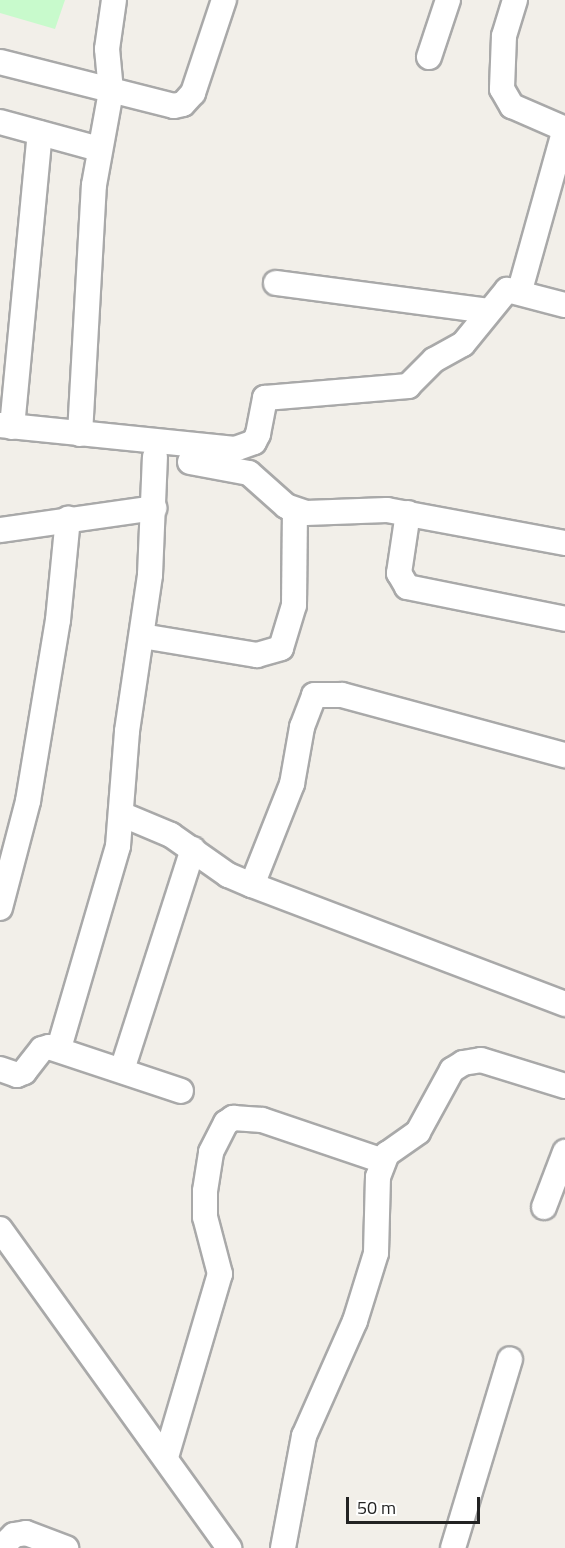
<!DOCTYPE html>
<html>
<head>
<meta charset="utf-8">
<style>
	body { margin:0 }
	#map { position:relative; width:565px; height:1548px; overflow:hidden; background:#f2efe9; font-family:"Titillium Web",sans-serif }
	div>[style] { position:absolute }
	.park>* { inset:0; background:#c8facc }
	.roads { filter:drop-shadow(2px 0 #a9a9a9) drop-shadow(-2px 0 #a9a9a9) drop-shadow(0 2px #a9a9a9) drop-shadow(0 -2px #a9a9a9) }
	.minor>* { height:24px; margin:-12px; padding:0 12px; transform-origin:12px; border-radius:12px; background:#fff }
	span { translate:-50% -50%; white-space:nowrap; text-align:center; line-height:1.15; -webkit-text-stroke:6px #fff; paint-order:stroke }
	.scale { position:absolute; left:346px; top:1497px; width:134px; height:27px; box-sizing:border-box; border:3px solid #222; border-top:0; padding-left:8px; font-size:18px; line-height:21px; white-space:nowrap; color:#222; -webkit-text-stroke:4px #fff; paint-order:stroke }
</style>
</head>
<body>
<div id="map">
	<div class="park">
		<i style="clip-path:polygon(0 0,65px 0,55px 29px,0 13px)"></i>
	</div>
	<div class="roads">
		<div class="minor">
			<i style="left:515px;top:0;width:38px;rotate:107deg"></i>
			<i style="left:504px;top:36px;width:53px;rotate:92.2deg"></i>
			<i style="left:502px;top:89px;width:20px;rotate:60deg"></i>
			<i style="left:512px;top:106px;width:58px;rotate:23.5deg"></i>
			<i style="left:429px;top:57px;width:60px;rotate:-71.6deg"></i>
			<i style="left:0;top:62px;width:179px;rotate:14.2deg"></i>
			<i style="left:174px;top:106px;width:9px;rotate:-13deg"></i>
			<i style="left:183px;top:104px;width:15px;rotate:-48deg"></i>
			<i style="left:193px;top:93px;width:98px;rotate:-71.6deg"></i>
			<i style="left:0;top:122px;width:103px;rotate:15.3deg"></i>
			<i style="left:276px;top:283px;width:214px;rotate:7.5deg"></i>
			<i style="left:520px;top:290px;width:167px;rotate:-74.4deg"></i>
			<i style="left:0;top:425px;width:236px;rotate:5.8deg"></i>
			<i style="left:235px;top:449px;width:20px;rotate:-20deg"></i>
			<i style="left:254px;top:442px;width:9px;rotate:-63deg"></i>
			<i style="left:258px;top:434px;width:37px;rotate:-79deg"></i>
			<i style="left:265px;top:398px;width:144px;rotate:-4.8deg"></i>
			<i style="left:408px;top:386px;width:37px;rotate:-45deg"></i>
			<i style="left:434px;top:360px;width:33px;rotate:-29deg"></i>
			<i style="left:463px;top:344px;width:70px;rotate:-50.8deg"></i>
			<i style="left:507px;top:290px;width:60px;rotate:14.5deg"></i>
			<i style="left:12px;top:427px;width:295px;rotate:-84.6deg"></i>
			<i style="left:80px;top:434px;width:249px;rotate:-86.8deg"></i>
			<i style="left:94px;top:185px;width:96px;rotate:-79.7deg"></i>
			<i style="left:111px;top:91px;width:42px;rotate:-95.4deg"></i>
			<i style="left:107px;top:49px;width:49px;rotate:-81.9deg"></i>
			<i style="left:190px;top:462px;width:60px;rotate:10.6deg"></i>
			<i style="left:249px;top:473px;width:50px;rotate:41.7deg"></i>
			<i style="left:286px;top:506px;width:21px;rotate:19deg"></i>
			<i style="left:306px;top:513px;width:81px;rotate:-2.1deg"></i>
			<i style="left:387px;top:510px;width:181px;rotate:10.5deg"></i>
			<i style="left:408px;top:513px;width:61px;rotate:98.5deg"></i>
			<i style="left:399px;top:573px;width:16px;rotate:60deg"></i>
			<i style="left:407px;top:587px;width:161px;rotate:11.4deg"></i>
			<i style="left:0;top:530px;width:156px;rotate:-8.1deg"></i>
			<i style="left:142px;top:636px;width:117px;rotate:9.4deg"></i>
			<i style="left:257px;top:655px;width:25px;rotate:-16deg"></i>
			<i style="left:281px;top:648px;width:45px;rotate:-73.2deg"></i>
			<i style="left:294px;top:605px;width:95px;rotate:-89.4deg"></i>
			<i style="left:121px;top:814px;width:54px;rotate:22.8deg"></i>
			<i style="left:171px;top:835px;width:70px;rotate:35.1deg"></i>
			<i style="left:228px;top:875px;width:26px;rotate:23deg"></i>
			<i style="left:252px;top:885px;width:335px;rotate:20.8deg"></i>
			<i style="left:252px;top:885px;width:109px;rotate:-68.4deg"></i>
			<i style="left:292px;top:784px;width:58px;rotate:-80deg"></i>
			<i style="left:302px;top:727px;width:34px;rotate:-69deg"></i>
			<i style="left:314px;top:695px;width:28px"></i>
			<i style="left:342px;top:695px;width:231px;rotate:15.1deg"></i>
			<i style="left:0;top:908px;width:111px;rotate:-75.3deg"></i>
			<i style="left:28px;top:801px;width:183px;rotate:-80.6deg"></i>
			<i style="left:58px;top:620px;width:102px;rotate:-84.4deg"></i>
			<i style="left:59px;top:1048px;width:210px;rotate:-73.7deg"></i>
			<i style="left:118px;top:846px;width:115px;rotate:-85.5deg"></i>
			<i style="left:127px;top:731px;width:158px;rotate:-81.6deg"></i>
			<i style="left:150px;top:575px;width:118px;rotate:-87.6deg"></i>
			<i style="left:0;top:1069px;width:18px;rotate:19deg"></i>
			<i style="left:17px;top:1075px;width:8px;rotate:-23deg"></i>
			<i style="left:24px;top:1072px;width:29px;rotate:-52deg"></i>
			<i style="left:42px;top:1049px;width:7px;rotate:-16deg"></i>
			<i style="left:49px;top:1047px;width:139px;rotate:18.4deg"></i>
			<i style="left:122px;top:1070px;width:232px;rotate:-72.2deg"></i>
			<i style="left:544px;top:1207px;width:59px;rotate:-69.1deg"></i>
			<i style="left:0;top:1229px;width:393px;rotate:54.3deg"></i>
			<i style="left:166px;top:1457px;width:191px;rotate:-73.6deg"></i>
			<i style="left:220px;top:1274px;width:59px;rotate:-104.7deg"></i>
			<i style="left:205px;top:1217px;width:26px;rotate:-90deg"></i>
			<i style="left:205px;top:1191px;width:39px;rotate:-81deg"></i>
			<i style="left:211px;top:1152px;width:33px;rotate:-63deg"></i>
			<i style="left:226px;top:1123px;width:9px;rotate:-36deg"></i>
			<i style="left:233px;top:1118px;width:29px;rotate:4deg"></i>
			<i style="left:262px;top:1120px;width:128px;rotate:18.7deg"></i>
			<i style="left:1px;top:1548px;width:18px;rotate:-45deg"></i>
			<i style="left:14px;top:1535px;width:12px;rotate:-9deg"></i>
			<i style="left:26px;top:1533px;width:43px;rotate:20.6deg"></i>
			<i style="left:283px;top:1548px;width:114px;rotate:-79.4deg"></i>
			<i style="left:304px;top:1436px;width:126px;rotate:-66.1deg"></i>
			<i style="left:355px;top:1321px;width:71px;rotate:-72.8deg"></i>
			<i style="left:376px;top:1253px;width:76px;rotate:-88.5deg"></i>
			<i style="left:378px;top:1177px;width:25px;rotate:-69deg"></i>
			<i style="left:387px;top:1154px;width:38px;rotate:-35deg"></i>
			<i style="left:418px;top:1132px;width:71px;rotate:-61.3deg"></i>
			<i style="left:452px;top:1070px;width:13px;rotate:-32deg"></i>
			<i style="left:463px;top:1063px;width:18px;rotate:-9deg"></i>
			<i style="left:481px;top:1060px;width:88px;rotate:17.2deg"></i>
			<i style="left:453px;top:1548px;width:197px;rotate:-73.2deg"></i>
		</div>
	</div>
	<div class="scale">50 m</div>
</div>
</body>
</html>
